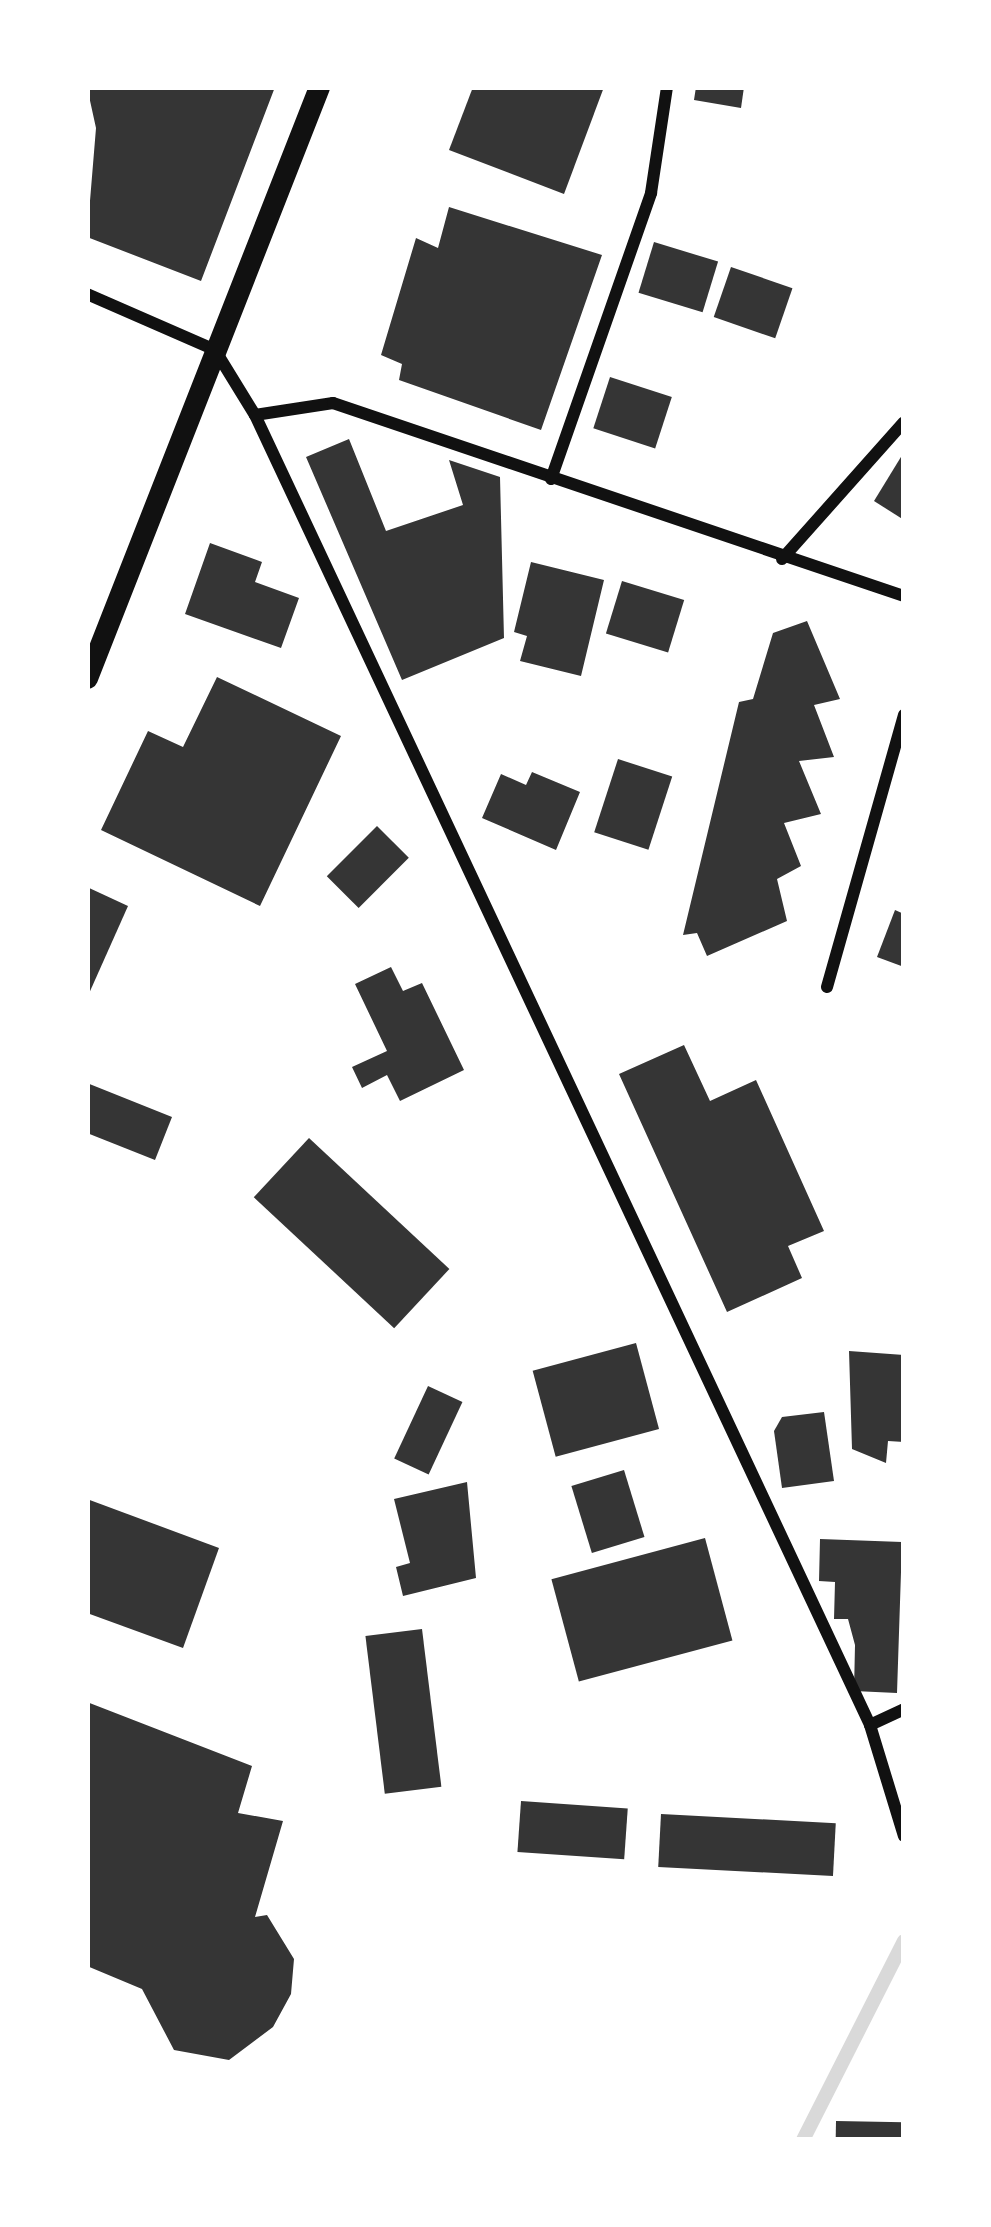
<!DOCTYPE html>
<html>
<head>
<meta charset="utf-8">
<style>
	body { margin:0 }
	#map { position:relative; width:991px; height:2227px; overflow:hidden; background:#fff; font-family:"DejaVu Sans",sans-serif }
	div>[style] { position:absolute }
	.stream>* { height:14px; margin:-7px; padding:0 7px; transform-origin:7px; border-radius:7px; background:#d9d9d9 }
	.building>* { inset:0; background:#353535; transform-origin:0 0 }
	.minor>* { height:12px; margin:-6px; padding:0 6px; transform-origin:6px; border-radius:6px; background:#111 }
	.tertiary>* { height:21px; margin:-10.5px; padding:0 10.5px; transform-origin:10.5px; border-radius:10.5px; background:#111 }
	span { translate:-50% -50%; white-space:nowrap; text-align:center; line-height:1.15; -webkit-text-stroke:10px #fff; paint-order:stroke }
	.frame { position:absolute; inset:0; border:90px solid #fff; pointer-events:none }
</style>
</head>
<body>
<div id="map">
	<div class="stream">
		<i style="left:803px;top:2140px;width:223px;rotate:-63.1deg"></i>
	</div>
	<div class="building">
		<i style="clip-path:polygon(87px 87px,275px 87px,201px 281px,87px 237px,96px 128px)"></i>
		<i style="clip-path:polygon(473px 87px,604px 87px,564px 194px,449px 150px)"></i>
		<i style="clip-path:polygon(696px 87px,744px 87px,741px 108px,694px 100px)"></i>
		<i style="clip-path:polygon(449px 207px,602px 255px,541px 430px,399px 380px,402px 364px,381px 355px,416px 238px,438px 248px)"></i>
		<i style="left:654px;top:242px;width:67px;height:53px;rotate:17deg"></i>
		<i style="left:731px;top:267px;width:65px;height:53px;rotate:19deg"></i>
		<i style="left:610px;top:377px;width:65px;height:54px;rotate:18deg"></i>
		<i style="clip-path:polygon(349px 439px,386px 531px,463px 505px,449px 460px,500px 477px,504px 638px,402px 680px,306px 457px)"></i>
		<i style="clip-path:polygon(904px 452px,904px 520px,874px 501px)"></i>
		<i style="clip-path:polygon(210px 543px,262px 562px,255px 582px,299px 598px,281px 648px,185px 614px)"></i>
		<i style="clip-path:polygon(531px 562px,604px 580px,581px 676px,520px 661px,527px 636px,514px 632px)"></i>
		<i style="left:622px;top:581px;width:65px;height:55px;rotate:17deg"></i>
		<i style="clip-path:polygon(807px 621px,840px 699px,814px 705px,834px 757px,799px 761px,821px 814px,784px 823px,801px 866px,777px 879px,787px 921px,707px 956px,697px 933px,683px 935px,739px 702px,753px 699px,773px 633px)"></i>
		<i style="clip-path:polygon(217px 677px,341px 736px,260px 906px,101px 830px,148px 731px,183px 747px)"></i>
		<i style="left:618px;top:759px;width:57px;height:77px;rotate:18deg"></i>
		<i style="clip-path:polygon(532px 772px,580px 792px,556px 850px,482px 818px,501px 774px,526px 785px)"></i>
		<i style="left:377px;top:826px;width:45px;height:71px;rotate:45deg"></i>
		<i style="clip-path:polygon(87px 887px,128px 906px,87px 998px)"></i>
		<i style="clip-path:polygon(895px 910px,904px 914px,904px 967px,877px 957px)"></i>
		<i style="clip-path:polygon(391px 967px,403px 991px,422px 983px,464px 1070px,400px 1101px,387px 1075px,362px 1088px,352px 1067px,387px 1051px,355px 984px)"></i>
		<i style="clip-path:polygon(684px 1045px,710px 1101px,756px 1080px,824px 1231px,788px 1246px,802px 1278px,727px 1312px,619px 1074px)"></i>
		<i style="clip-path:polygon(87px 1083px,172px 1117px,155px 1160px,87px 1133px)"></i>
		<i style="left:309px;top:1138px;width:192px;height:81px;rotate:43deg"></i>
		<i style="left:636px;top:1343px;width:89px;height:107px;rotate:75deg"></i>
		<i style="clip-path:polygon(849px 1351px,904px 1355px,904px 1442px,888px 1441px,886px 1463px,852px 1449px)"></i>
		<i style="left:428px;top:1386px;width:38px;height:80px;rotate:25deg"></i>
		<i style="clip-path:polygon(824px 1412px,834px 1481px,782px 1488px,774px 1431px,782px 1417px)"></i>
		<i style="left:624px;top:1470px;width:70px;height:55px;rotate:73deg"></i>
		<i style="clip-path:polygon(467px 1482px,476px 1578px,403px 1596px,396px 1567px,410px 1563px,394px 1499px)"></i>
		<i style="clip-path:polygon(87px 1499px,219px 1548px,183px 1648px,87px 1613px)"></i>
		<i style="left:705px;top:1538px;width:106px;height:159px;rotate:75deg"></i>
		<i style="clip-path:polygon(820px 1539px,902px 1542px,897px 1693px,854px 1691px,855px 1645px,848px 1619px,834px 1619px,835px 1582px,819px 1581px)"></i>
		<i style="left:422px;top:1629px;width:159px;height:57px;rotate:83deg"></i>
		<i style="clip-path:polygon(87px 1702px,252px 1766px,238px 1813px,283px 1821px,255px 1917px,267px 1915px,294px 1959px,291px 1994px,273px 2027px,229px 2060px,174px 2050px,142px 1989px,87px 1966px)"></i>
		<i style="left:521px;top:1801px;width:107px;height:51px;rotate:4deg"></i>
		<i style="left:661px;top:1814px;width:175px;height:53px;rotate:3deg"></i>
		<i style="left:836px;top:2121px;width:68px;height:19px;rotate:1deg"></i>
	</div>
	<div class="minor">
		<i style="left:87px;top:294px;width:140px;rotate:23.6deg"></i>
		<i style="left:215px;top:350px;width:76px;rotate:58.4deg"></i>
		<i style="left:255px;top:415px;width:1447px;rotate:64.85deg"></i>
		<i style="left:870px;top:1725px;width:116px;rotate:73deg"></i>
		<i style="left:255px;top:415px;width:79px;rotate:-8.7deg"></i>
		<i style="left:333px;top:403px;width:603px;rotate:18.68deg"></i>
		<i style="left:551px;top:479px;width:303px;rotate:-70.7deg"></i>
		<i style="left:651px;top:193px;width:107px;rotate:-81.4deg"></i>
		<i style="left:782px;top:559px;width:183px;rotate:-48.3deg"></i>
		<i style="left:827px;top:987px;width:283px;rotate:-74.2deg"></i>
		<i style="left:870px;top:1725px;width:38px;rotate:-25deg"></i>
	</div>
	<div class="tertiary">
		<i style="left:87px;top:678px;width:635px;rotate:-68.57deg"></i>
	</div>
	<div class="frame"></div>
</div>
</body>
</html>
